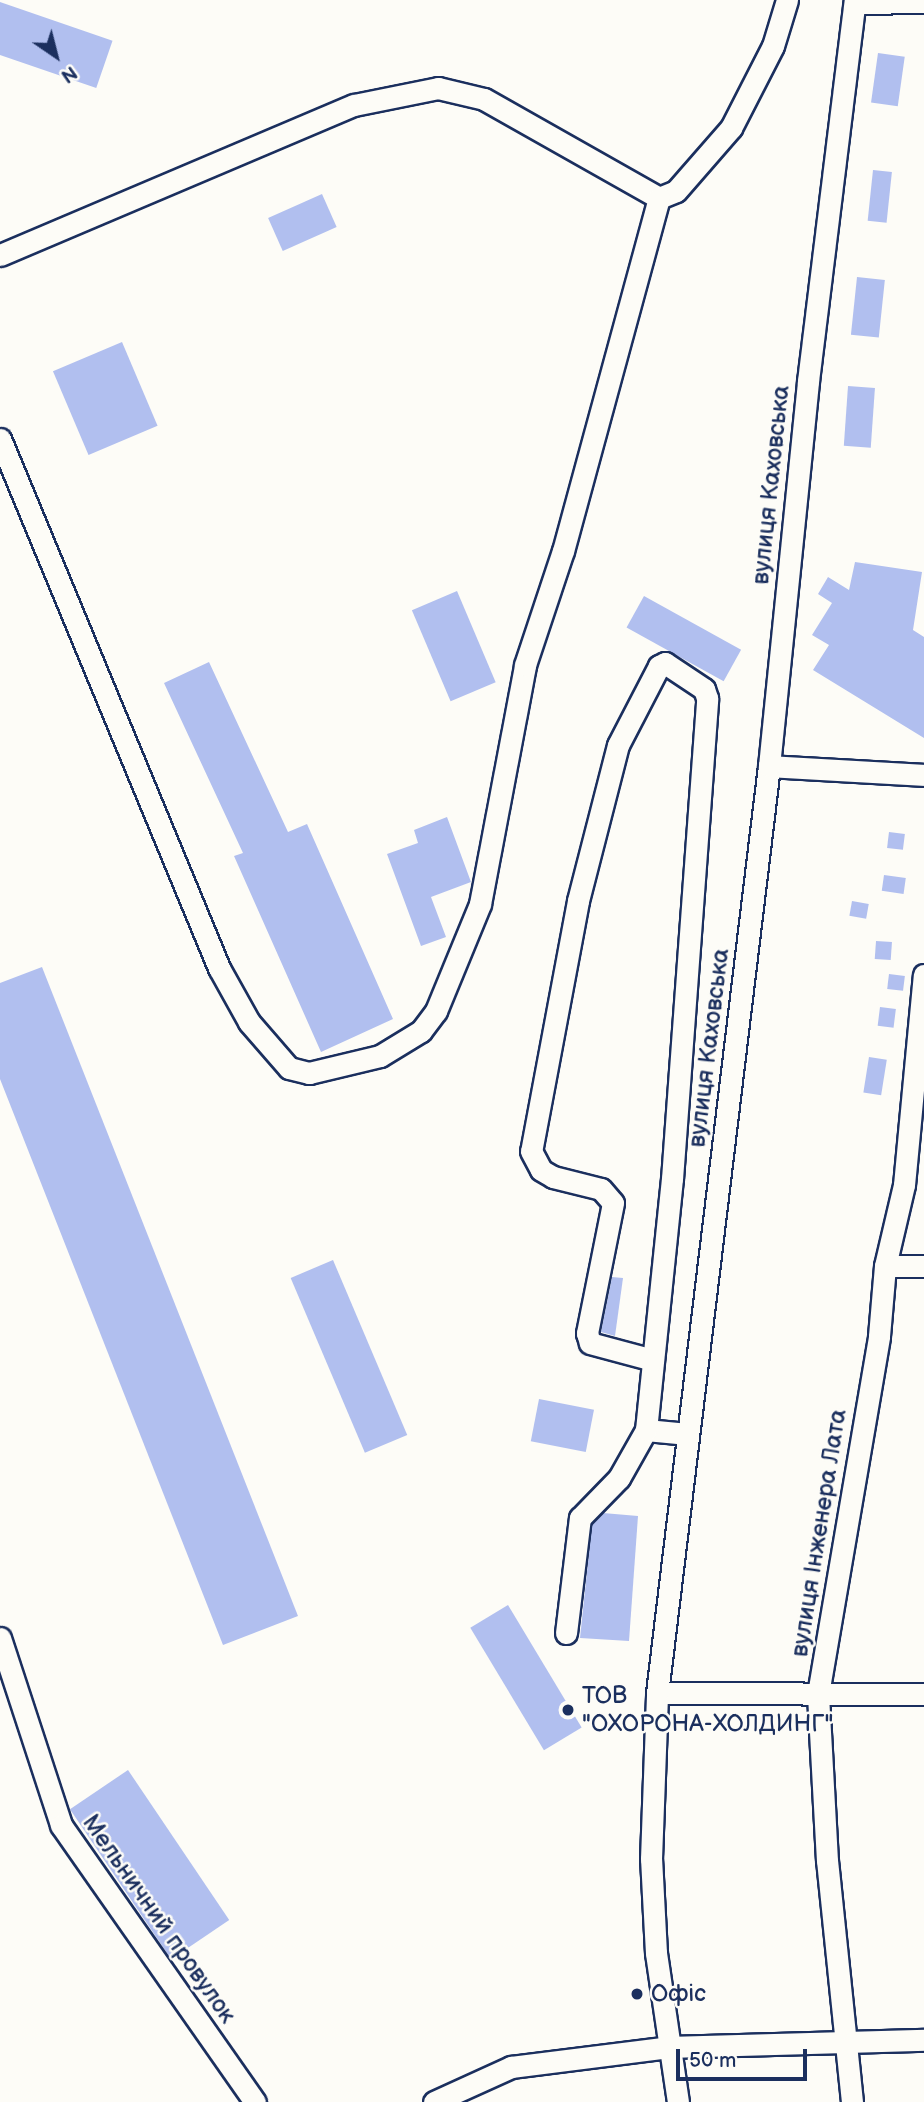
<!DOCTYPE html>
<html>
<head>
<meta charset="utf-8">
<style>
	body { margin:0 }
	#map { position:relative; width:924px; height:2102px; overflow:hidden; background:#fdfcf7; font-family:"Balsamiq Sans",sans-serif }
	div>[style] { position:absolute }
	.building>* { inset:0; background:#b1bfef; transform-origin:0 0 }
	.roads { filter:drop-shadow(2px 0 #1b2f5e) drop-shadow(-2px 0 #1b2f5e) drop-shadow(0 2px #1b2f5e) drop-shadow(0 -2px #1b2f5e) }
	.minor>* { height:21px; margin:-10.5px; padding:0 10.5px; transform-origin:10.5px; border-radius:10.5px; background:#fdfcf7 }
	.dots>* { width:19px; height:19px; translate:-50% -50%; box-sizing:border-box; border:4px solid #fdfcf7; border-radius:50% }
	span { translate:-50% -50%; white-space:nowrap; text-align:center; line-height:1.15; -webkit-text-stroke:5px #fdfcf7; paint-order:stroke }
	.street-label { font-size:24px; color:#1b2f5e }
	.poi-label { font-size:24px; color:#1b2f5e }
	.left { translate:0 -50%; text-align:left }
	.north { position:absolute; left:21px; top:21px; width:70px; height:70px; -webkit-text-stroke:5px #fdfcf7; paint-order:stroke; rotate:145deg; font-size:19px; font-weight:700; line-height:28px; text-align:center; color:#1b2f5e }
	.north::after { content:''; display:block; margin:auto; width:24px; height:32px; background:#1b2f5e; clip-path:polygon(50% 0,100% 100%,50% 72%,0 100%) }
	.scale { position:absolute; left:676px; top:2049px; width:131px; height:32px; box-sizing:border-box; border:4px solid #1b2f5e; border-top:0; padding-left:9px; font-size:21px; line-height:24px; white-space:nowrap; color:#1b2f5e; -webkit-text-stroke:5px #fdfcf7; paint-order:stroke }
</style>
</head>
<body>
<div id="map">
	<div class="building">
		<i style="left:0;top:2px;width:119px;height:50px;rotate:19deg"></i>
		<i style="left:878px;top:53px;width:27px;height:50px;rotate:8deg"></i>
		<i style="left:873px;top:170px;width:19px;height:51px;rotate:6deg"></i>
		<i style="left:322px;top:194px;width:36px;height:59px;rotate:66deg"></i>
		<i style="left:857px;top:277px;width:28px;height:58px;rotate:6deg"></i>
		<i style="left:122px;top:342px;width:91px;height:75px;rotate:67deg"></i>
		<i style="left:848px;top:386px;width:27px;height:60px;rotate:4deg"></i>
		<i style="clip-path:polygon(855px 562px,922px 572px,913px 630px,924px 637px,924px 738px,813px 670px,829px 645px,812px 635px,832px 603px,818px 594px,828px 577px,849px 590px)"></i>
		<i style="left:457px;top:591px;width:99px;height:49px;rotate:67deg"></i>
		<i style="left:644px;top:596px;width:111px;height:36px;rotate:29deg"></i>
		<i style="clip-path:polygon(209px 662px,288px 832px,307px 824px,393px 1019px,321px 1052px,234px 856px,243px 853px,164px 683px)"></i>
		<i style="clip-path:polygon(447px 817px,471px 882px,431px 897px,446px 937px,421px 946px,387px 854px,418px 843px,414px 830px)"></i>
		<i style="left:889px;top:832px;width:16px;height:16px;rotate:7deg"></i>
		<i style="left:884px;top:875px;width:22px;height:16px;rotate:8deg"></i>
		<i style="left:852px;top:901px;width:17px;height:15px;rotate:10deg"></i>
		<i style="left:876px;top:941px;width:16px;height:18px;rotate:4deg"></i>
		<i style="clip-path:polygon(42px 967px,298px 1616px,223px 1645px,0 1079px,0 983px)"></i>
		<i style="left:889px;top:974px;width:16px;height:15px;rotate:7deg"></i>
		<i style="left:880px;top:1007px;width:16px;height:19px;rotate:7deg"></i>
		<i style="left:869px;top:1057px;width:18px;height:36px;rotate:9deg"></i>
		<i style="left:333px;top:1260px;width:190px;height:46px;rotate:67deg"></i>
		<i style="clip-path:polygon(612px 1277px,623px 1278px,615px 1336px,601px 1332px)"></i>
		<i style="left:539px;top:1399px;width:56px;height:43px;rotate:11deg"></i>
		<i style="clip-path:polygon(603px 1513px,638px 1516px,629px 1641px,580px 1638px,592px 1524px)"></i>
		<i style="left:508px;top:1605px;width:143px;height:44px;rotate:59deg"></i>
		<i style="left:128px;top:1770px;width:181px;height:70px;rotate:56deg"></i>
	</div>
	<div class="roads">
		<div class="minor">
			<i style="left:855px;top:3px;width:69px;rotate:-0.8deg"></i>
			<i style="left:0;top:255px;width:384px;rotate:-23deg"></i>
			<i style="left:354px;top:105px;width:86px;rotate:-11.4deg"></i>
			<i style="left:438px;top:88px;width:47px;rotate:13.4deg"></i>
			<i style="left:484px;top:99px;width:201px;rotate:29.5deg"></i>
			<i style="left:659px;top:198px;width:18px;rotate:-22deg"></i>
			<i style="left:676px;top:191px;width:84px;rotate:-48.9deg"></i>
			<i style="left:731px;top:128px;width:92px;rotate:-62.9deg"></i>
			<i style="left:773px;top:46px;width:48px;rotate:-73.1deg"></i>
			<i style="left:0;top:439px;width:573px;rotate:67.51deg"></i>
			<i style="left:219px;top:968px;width:62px;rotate:60.9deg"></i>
			<i style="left:249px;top:1022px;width:61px;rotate:49deg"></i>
			<i style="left:289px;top:1068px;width:21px;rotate:14deg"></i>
			<i style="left:309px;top:1073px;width:73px;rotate:-13.5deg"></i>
			<i style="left:380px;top:1056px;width:48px;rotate:-31.4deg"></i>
			<i style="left:421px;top:1031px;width:25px;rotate:-53deg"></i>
			<i style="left:436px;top:1011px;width:116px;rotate:-67.6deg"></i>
			<i style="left:480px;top:904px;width:243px;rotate:-79.3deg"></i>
			<i style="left:525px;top:665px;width:120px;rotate:-71.6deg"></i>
			<i style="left:563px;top:551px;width:366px;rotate:-74.8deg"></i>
			<i style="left:769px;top:766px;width:155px;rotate:3.3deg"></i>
			<i style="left:885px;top:1266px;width:39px"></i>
			<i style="left:646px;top:1430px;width:42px;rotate:5.4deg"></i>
			<i style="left:566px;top:1633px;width:116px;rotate:-83.1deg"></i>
			<i style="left:580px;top:1518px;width:56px;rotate:-45.7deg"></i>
			<i style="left:619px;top:1478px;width:55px;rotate:-60.6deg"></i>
			<i style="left:646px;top:1430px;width:252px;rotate:-84.1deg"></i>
			<i style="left:672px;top:1179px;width:482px;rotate:-85.8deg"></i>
			<i style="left:707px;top:698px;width:9px;rotate:-108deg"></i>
			<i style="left:704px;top:689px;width:47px;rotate:-146.3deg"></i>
			<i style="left:665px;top:663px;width:7px;rotate:153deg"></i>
			<i style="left:659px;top:666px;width:89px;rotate:117.4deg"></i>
			<i style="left:618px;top:745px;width:161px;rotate:104.4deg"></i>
			<i style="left:578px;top:901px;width:254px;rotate:100.6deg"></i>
			<i style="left:531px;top:1151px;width:21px;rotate:62deg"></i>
			<i style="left:541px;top:1170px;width:14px;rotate:30deg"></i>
			<i style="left:553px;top:1177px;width:49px;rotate:14deg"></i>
			<i style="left:601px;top:1189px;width:18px;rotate:49deg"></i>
			<i style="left:613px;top:1203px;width:133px;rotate:101.3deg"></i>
			<i style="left:587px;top:1333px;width:10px;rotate:73deg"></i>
			<i style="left:590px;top:1343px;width:65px;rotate:15.1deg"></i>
			<i style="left:0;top:1638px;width:197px;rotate:71.9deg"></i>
			<i style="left:61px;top:1825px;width:338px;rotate:55deg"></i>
			<i style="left:657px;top:1693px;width:267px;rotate:0.2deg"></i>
			<i style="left:434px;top:2102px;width:85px;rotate:-24.4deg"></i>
			<i style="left:511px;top:2067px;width:159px;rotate:-7.2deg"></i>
			<i style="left:669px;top:2047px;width:255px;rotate:-1.6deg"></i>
			<i style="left:678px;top:2102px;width:151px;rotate:-98.4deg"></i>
			<i style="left:656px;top:1953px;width:94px;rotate:-93deg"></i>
			<i style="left:651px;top:1859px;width:166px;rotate:-87.9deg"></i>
			<i style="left:657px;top:1693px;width:934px;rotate:-83.11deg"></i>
			<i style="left:769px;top:766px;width:387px;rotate:-84.2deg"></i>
			<i style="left:808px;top:381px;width:384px;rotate:-83deg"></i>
			<i style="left:852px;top:2102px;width:242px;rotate:-95.9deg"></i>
			<i style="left:827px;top:1861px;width:167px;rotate:-93.1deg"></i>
			<i style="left:818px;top:1694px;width:363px;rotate:-80.3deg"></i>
			<i style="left:879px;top:1336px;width:70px;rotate:-85.1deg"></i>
			<i style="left:885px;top:1266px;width:83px;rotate:-76.8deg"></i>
			<i style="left:904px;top:1185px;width:211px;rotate:-84.6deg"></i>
		</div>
	</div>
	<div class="dots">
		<i style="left:568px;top:1710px;background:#1b2f5e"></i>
		<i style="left:637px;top:1994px;background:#1b2f5e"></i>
	</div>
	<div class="street-label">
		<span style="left:771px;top:485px;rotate:-84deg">вулиця Каховська</span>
		<span style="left:709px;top:1048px;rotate:-83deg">вулиця Каховська</span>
		<span style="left:819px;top:1533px;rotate:-81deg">вулиця Інженера Лата</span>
		<span style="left:159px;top:1919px;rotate:55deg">Мельничний провулок</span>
	</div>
	<div class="poi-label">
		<span class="left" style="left:582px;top:1710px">ТОВ<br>"ОХОРОНА-ХОЛДИНГ"</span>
		<span class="left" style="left:651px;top:1994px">Офіс</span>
	</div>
	<div class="north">N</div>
	<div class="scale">50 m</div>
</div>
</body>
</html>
